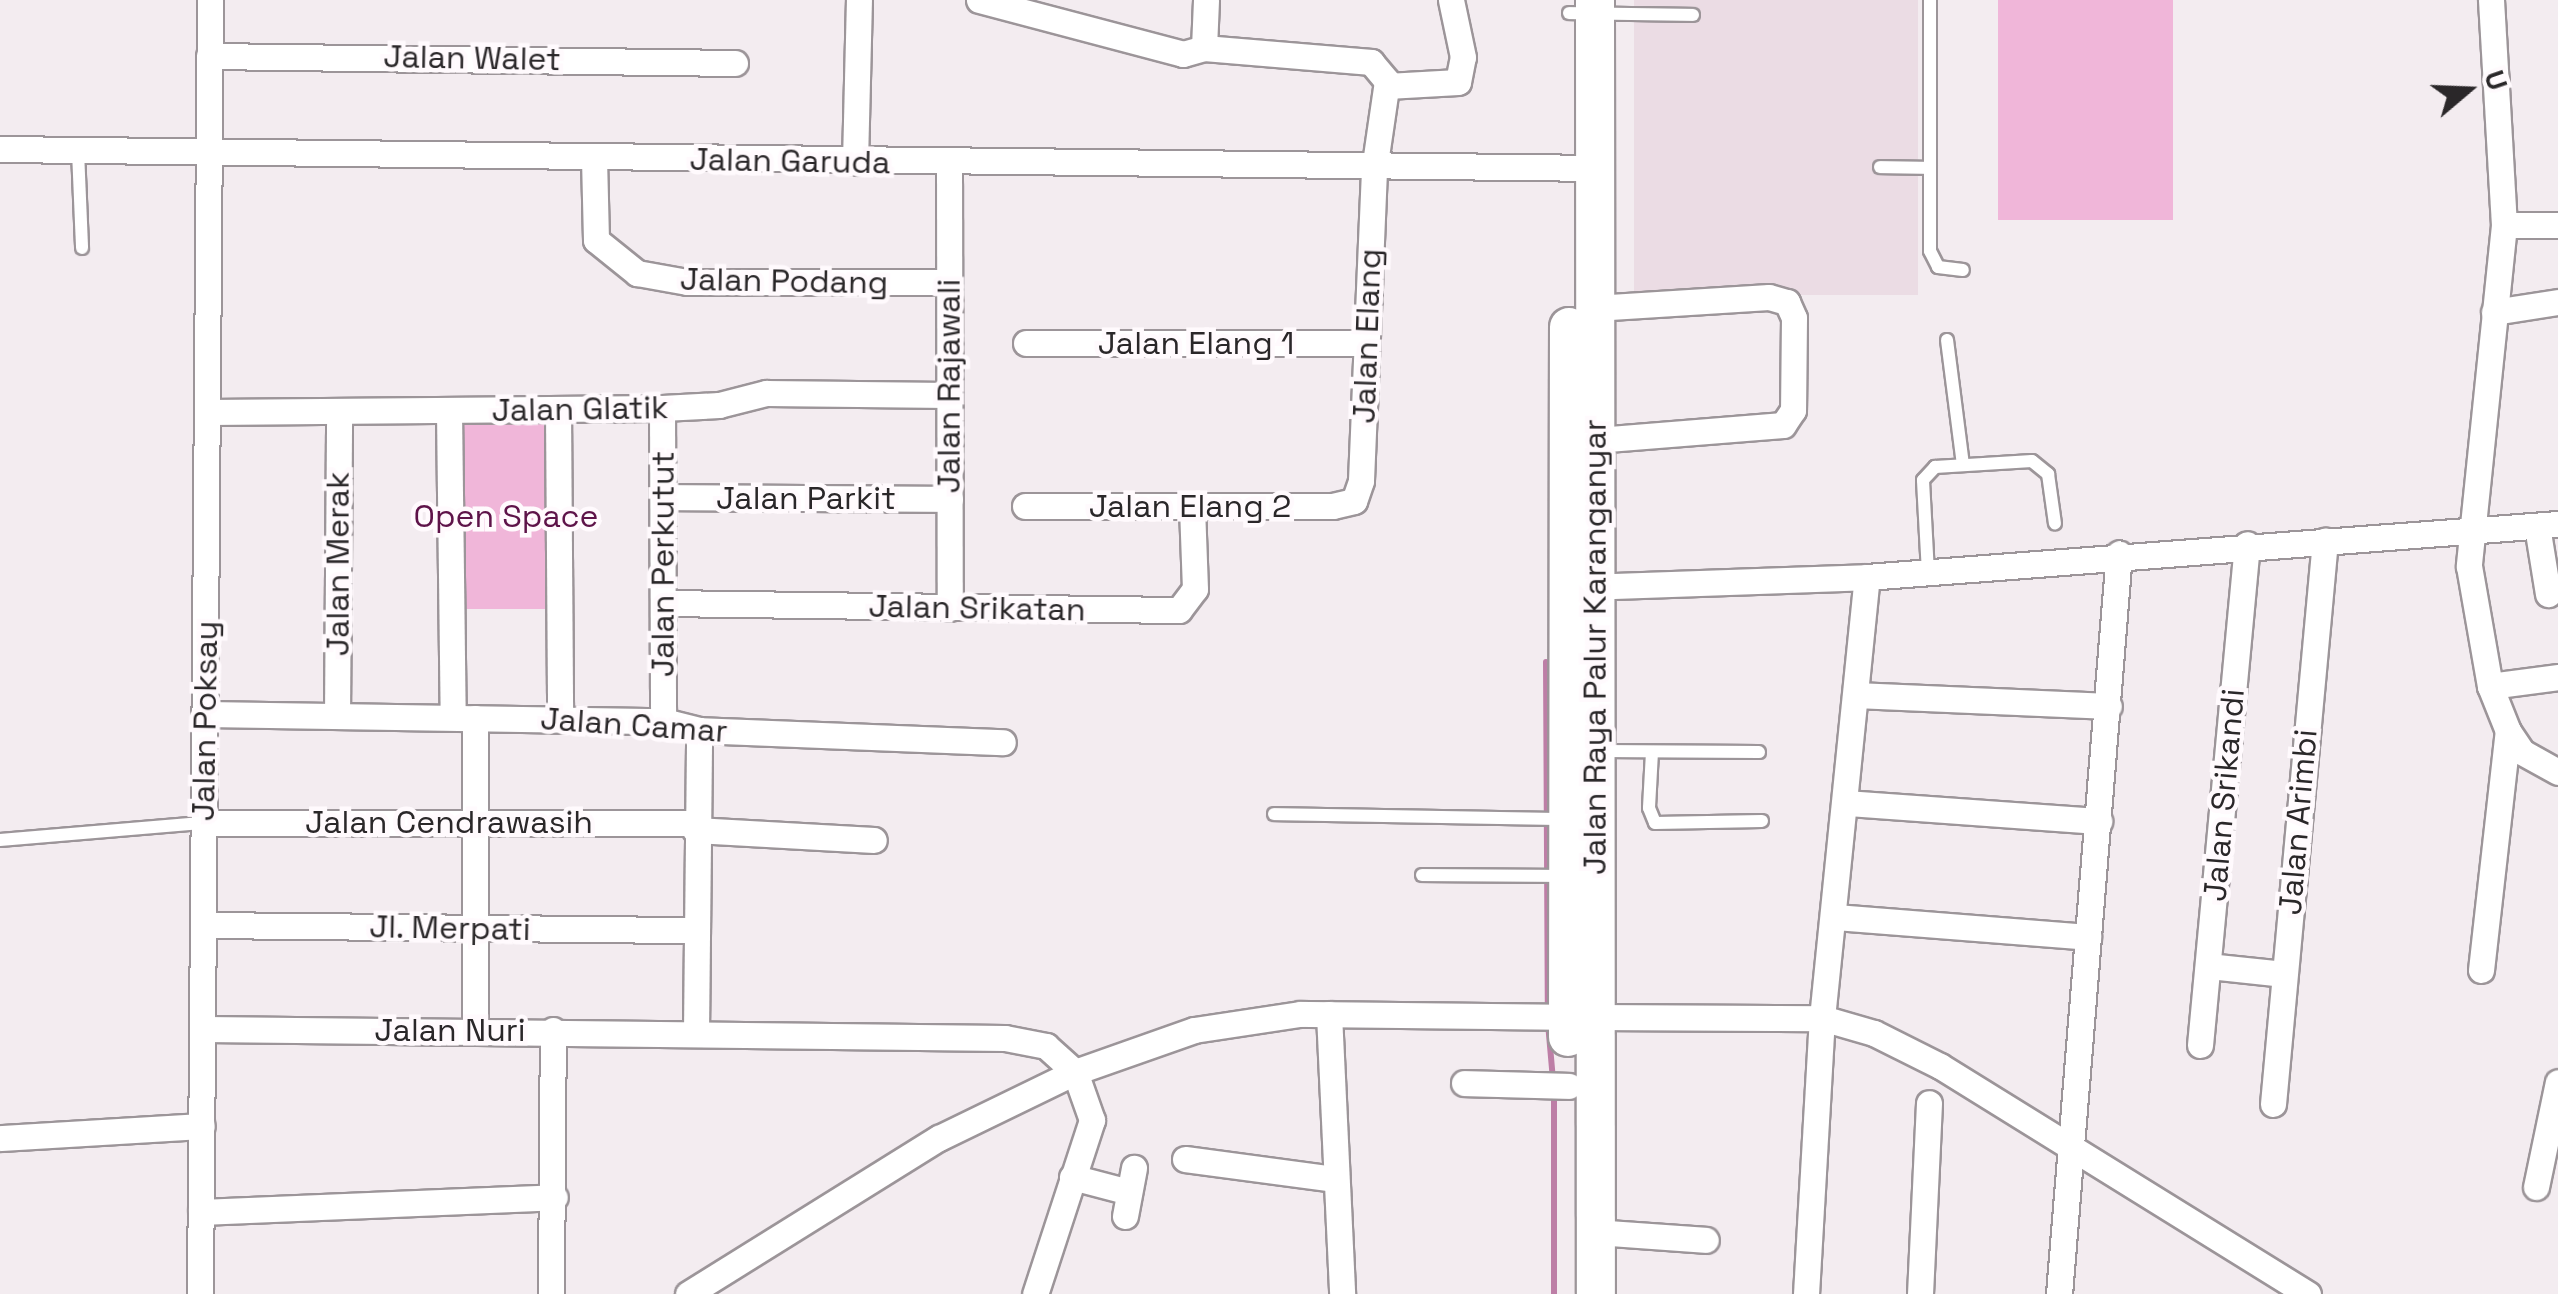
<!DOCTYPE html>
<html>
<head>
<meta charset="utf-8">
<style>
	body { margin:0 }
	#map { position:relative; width:2558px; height:1294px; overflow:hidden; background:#f3ecf0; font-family:"Space Grotesk",sans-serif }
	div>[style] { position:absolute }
	.built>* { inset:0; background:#ebdce4; transform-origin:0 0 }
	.green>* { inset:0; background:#f0b6d9; transform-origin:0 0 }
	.stream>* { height:6px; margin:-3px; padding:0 3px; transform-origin:3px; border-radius:3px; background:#bd7ea6 }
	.roads { filter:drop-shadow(2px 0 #9c9599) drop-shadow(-2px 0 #9c9599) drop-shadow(0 2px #9c9599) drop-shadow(0 -2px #9c9599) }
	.lane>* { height:12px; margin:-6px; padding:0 6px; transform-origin:6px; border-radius:6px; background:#fff }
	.street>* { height:25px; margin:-12.5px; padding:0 12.5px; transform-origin:12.5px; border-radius:12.5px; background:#fff }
	.primary>* { height:38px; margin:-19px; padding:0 19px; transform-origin:19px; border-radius:19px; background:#fff }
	span { translate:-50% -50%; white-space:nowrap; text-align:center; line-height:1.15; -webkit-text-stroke:9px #fffafd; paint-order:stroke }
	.street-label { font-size:32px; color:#2a2729 }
	.park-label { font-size:32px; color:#5e1349 }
	.north { position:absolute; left:2418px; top:40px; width:100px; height:100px; -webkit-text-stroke:8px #fffafd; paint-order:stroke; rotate:71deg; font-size:28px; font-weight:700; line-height:40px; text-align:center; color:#2a2729 }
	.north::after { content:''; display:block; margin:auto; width:35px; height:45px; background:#2a2729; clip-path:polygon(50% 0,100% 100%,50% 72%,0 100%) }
</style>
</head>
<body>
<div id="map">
	<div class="built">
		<i style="left:1634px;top:0;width:284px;height:295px"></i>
	</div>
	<div class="green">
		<i style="left:1998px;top:0;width:175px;height:220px"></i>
		<i style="left:457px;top:423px;width:97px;height:186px"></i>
	</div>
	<div class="stream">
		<i style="left:1546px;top:662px;width:348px;rotate:89.7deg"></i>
		<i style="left:1548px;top:1023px;width:57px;rotate:85deg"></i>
		<i style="left:1554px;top:1294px;width:201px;rotate:-90deg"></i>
	</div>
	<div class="roads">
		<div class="lane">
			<i style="left:1930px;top:0;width:251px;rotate:90deg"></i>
			<i style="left:1930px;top:251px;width:18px;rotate:63deg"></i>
			<i style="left:1938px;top:267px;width:25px;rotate:7deg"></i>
			<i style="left:1569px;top:13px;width:124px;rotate:0.9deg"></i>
			<i style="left:78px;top:151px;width:97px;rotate:87.6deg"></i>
			<i style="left:1880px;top:167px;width:50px;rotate:1.1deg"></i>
			<i style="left:1947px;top:340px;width:126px;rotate:82.7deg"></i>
			<i style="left:1928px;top:573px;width:93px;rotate:-93.1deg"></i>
			<i style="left:1923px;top:480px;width:18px;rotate:-47deg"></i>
			<i style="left:1935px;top:467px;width:97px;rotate:-3.5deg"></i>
			<i style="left:2032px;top:461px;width:21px;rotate:39deg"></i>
			<i style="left:2048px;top:474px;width:50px;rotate:82deg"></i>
			<i style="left:1601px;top:751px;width:158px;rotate:0.4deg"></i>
			<i style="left:1652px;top:752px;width:56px;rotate:93.1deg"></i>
			<i style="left:1649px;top:808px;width:16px;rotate:68deg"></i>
			<i style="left:1655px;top:823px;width:107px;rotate:-1.1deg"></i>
			<i style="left:1274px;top:814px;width:292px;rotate:1deg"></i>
			<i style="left:0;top:840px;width:205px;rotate:-4.8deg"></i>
			<i style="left:1422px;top:875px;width:142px;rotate:0.4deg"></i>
		</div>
		<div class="street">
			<i style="left:979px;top:0;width:211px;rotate:14.8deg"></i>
			<i style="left:1183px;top:54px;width:22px;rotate:-16deg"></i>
			<i style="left:1204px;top:48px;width:168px;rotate:4.8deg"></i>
			<i style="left:1371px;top:62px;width:25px;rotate:50deg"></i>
			<i style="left:1387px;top:81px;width:90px;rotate:98.3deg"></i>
			<i style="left:1374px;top:170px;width:311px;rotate:92.4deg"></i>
			<i style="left:1361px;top:481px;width:21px;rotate:109deg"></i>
			<i style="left:1354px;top:501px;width:22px;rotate:167deg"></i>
			<i style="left:1333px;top:506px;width:308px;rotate:180deg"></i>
			<i style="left:2491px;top:0;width:225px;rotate:86.7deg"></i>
			<i style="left:2504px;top:225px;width:54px"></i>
			<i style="left:1204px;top:48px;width:48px;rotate:-87.6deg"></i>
			<i style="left:209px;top:56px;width:526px;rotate:0.76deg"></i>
			<i style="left:1387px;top:86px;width:71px;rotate:-3.2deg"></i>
			<i style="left:1458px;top:82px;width:25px;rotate:-79deg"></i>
			<i style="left:1463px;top:57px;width:58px;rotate:-101.9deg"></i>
			<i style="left:0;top:149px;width:1593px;rotate:0.68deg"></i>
			<i style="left:594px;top:158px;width:82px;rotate:88.6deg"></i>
			<i style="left:596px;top:240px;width:53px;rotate:38.8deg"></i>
			<i style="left:637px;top:273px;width:51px;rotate:10.2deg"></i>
			<i style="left:687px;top:282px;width:262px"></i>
			<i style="left:855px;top:162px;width:162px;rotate:-88.6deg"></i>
			<i style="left:949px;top:164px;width:444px;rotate:89.9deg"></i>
			<i style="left:2504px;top:225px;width:343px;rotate:95.9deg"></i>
			<i style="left:2469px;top:566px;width:122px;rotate:80.1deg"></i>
			<i style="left:2490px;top:686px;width:48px;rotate:68.2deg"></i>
			<i style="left:2508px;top:731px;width:25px;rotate:56deg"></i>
			<i style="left:2522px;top:752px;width:41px;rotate:29.1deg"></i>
			<i style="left:1594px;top:308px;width:175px;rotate:-3.6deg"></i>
			<i style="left:1769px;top:297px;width:19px;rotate:16deg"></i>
			<i style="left:1787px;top:302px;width:17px;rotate:66deg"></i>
			<i style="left:1794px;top:318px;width:92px;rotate:90.6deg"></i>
			<i style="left:1793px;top:410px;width:18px;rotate:124deg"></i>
			<i style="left:1783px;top:425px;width:189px;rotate:175.4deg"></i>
			<i style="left:2494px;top:312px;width:65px;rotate:-8.9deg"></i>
			<i style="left:1026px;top:343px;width:340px"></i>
			<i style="left:662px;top:408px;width:313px;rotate:89.8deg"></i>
			<i style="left:558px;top:410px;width:309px;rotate:89.6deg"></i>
			<i style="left:449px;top:411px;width:306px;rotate:89.3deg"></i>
			<i style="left:209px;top:412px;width:453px;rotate:-0.5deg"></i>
			<i style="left:662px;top:408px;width:57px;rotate:-3deg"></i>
			<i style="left:719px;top:405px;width:49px;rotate:-14.3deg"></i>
			<i style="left:766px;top:393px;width:183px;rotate:0.6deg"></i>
			<i style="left:663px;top:497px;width:287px;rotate:0.4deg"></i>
			<i style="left:2537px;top:526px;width:69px;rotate:80.8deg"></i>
			<i style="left:1583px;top:587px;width:284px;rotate:-2deg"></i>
			<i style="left:1867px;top:577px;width:693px;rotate:-4.39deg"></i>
			<i style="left:663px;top:603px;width:516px;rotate:0.78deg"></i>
			<i style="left:1179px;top:610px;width:26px;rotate:-53deg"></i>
			<i style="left:1195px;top:589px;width:83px;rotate:-92.1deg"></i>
			<i style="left:2490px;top:686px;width:69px;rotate:-7.5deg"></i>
			<i style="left:1856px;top:695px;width:253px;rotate:2.5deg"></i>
			<i style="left:206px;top:714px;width:457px;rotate:0.9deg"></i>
			<i style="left:663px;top:721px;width:37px;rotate:14deg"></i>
			<i style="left:699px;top:730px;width:304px;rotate:2.3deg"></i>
			<i style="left:337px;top:716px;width:304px;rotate:-89.6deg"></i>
			<i style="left:1847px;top:803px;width:253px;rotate:4.1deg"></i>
			<i style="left:204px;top:823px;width:491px"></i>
			<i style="left:695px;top:830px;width:179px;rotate:3.2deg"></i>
			<i style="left:1835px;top:917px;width:254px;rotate:4.5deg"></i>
			<i style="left:205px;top:925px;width:490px;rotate:0.6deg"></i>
			<i style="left:2208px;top:966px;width:76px;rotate:6deg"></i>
			<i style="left:2481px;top:970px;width:241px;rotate:-83.6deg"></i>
			<i style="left:1329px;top:1014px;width:280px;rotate:87.3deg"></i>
			<i style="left:1594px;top:1017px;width:228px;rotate:0.3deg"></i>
			<i style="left:1822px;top:1018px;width:54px;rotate:16.1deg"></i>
			<i style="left:1874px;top:1033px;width:74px;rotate:26.6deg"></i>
			<i style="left:1940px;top:1066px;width:433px;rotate:31.8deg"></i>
			<i style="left:205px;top:1029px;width:800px;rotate:0.64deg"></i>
			<i style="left:1005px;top:1038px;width:42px;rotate:11deg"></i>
			<i style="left:1046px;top:1046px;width:39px;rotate:42deg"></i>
			<i style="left:1075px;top:1072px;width:126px;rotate:-19.4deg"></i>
			<i style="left:1194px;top:1030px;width:107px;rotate:-8.6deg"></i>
			<i style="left:1300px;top:1014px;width:268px;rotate:0.6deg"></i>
			<i style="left:475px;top:1030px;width:312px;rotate:-90deg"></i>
			<i style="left:696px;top:1032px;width:302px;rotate:-89.4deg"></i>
			<i style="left:2200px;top:1045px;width:503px;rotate:-84.64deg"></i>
			<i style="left:1464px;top:1083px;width:105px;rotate:1.6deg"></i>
			<i style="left:2273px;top:1104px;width:566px;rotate:-84.73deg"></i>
			<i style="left:0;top:1138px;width:202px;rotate:-3.4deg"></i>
			<i style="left:1185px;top:1159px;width:150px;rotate:7.6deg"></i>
			<i style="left:1072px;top:1177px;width:59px;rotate:14.7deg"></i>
			<i style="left:2536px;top:1187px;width:107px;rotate:-78.2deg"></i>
			<i style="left:201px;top:1212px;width:354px;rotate:-2.4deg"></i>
			<i style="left:1125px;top:1216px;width:49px;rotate:-79.4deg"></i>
			<i style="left:1595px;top:1232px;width:111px;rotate:4.1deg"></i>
			<i style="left:200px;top:1294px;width:1294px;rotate:-89.56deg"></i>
			<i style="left:551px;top:1294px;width:264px;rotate:-89.6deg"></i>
			<i style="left:688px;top:1294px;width:296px;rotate:-31.9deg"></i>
			<i style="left:939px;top:1138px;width:151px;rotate:-25.9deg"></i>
			<i style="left:1075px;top:1072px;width:51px;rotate:70.5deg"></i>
			<i style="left:1092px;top:1120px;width:183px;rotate:108.1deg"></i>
			<i style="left:1806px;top:1294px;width:276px;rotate:-86.7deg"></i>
			<i style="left:1822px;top:1018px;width:443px;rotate:-84.2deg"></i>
			<i style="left:1920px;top:1294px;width:191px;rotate:-87.3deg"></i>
			<i style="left:2059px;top:1294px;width:743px;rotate:-85.37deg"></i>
		</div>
		<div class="primary">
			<i style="left:1595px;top:0;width:1294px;rotate:89.96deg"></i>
			<i style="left:1568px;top:1037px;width:710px;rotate:-89.92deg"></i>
		</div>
	</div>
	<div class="street-label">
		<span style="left:472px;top:58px;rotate:1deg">Jalan Walet</span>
		<span style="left:790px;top:161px;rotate:1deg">Jalan Garuda</span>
		<span style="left:784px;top:281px;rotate:1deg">Jalan Podang</span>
		<span style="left:1367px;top:336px;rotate:-88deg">Jalan Elang</span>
		<span style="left:1196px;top:343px">Jalan Elang 1</span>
		<span style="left:949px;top:386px;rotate:-90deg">Jalan Rajawali</span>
		<span style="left:580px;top:409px;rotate:-1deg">Jalan Glatik</span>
		<span style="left:806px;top:498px">Jalan Parkit</span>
		<span style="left:1190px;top:506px">Jalan Elang 2</span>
		<span style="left:338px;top:564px;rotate:-90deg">Jalan Merak</span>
		<span style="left:663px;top:564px;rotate:-90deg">Jalan Perkutut</span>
		<span style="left:977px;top:608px;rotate:1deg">Jalan Srikatan</span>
		<span style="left:1595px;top:647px;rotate:-90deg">Jalan Raya Palur Karanganyar</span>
		<span style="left:205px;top:721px;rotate:-89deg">Jalan Poksay</span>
		<span style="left:634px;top:725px;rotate:4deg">Jalan Camar</span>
		<span style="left:2224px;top:795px;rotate:-85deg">Jalan Srikandi</span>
		<span style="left:449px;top:822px">Jalan Cendrawasih</span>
		<span style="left:2298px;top:822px;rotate:-85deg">Jalan Arimbi</span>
		<span style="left:450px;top:928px;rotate:1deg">Jl. Merpati</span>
		<span style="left:450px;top:1030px">Jalan Nuri</span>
	</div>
	<div class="park-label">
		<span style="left:506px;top:516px">Open Space</span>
	</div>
	<div class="north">U</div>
</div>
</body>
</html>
